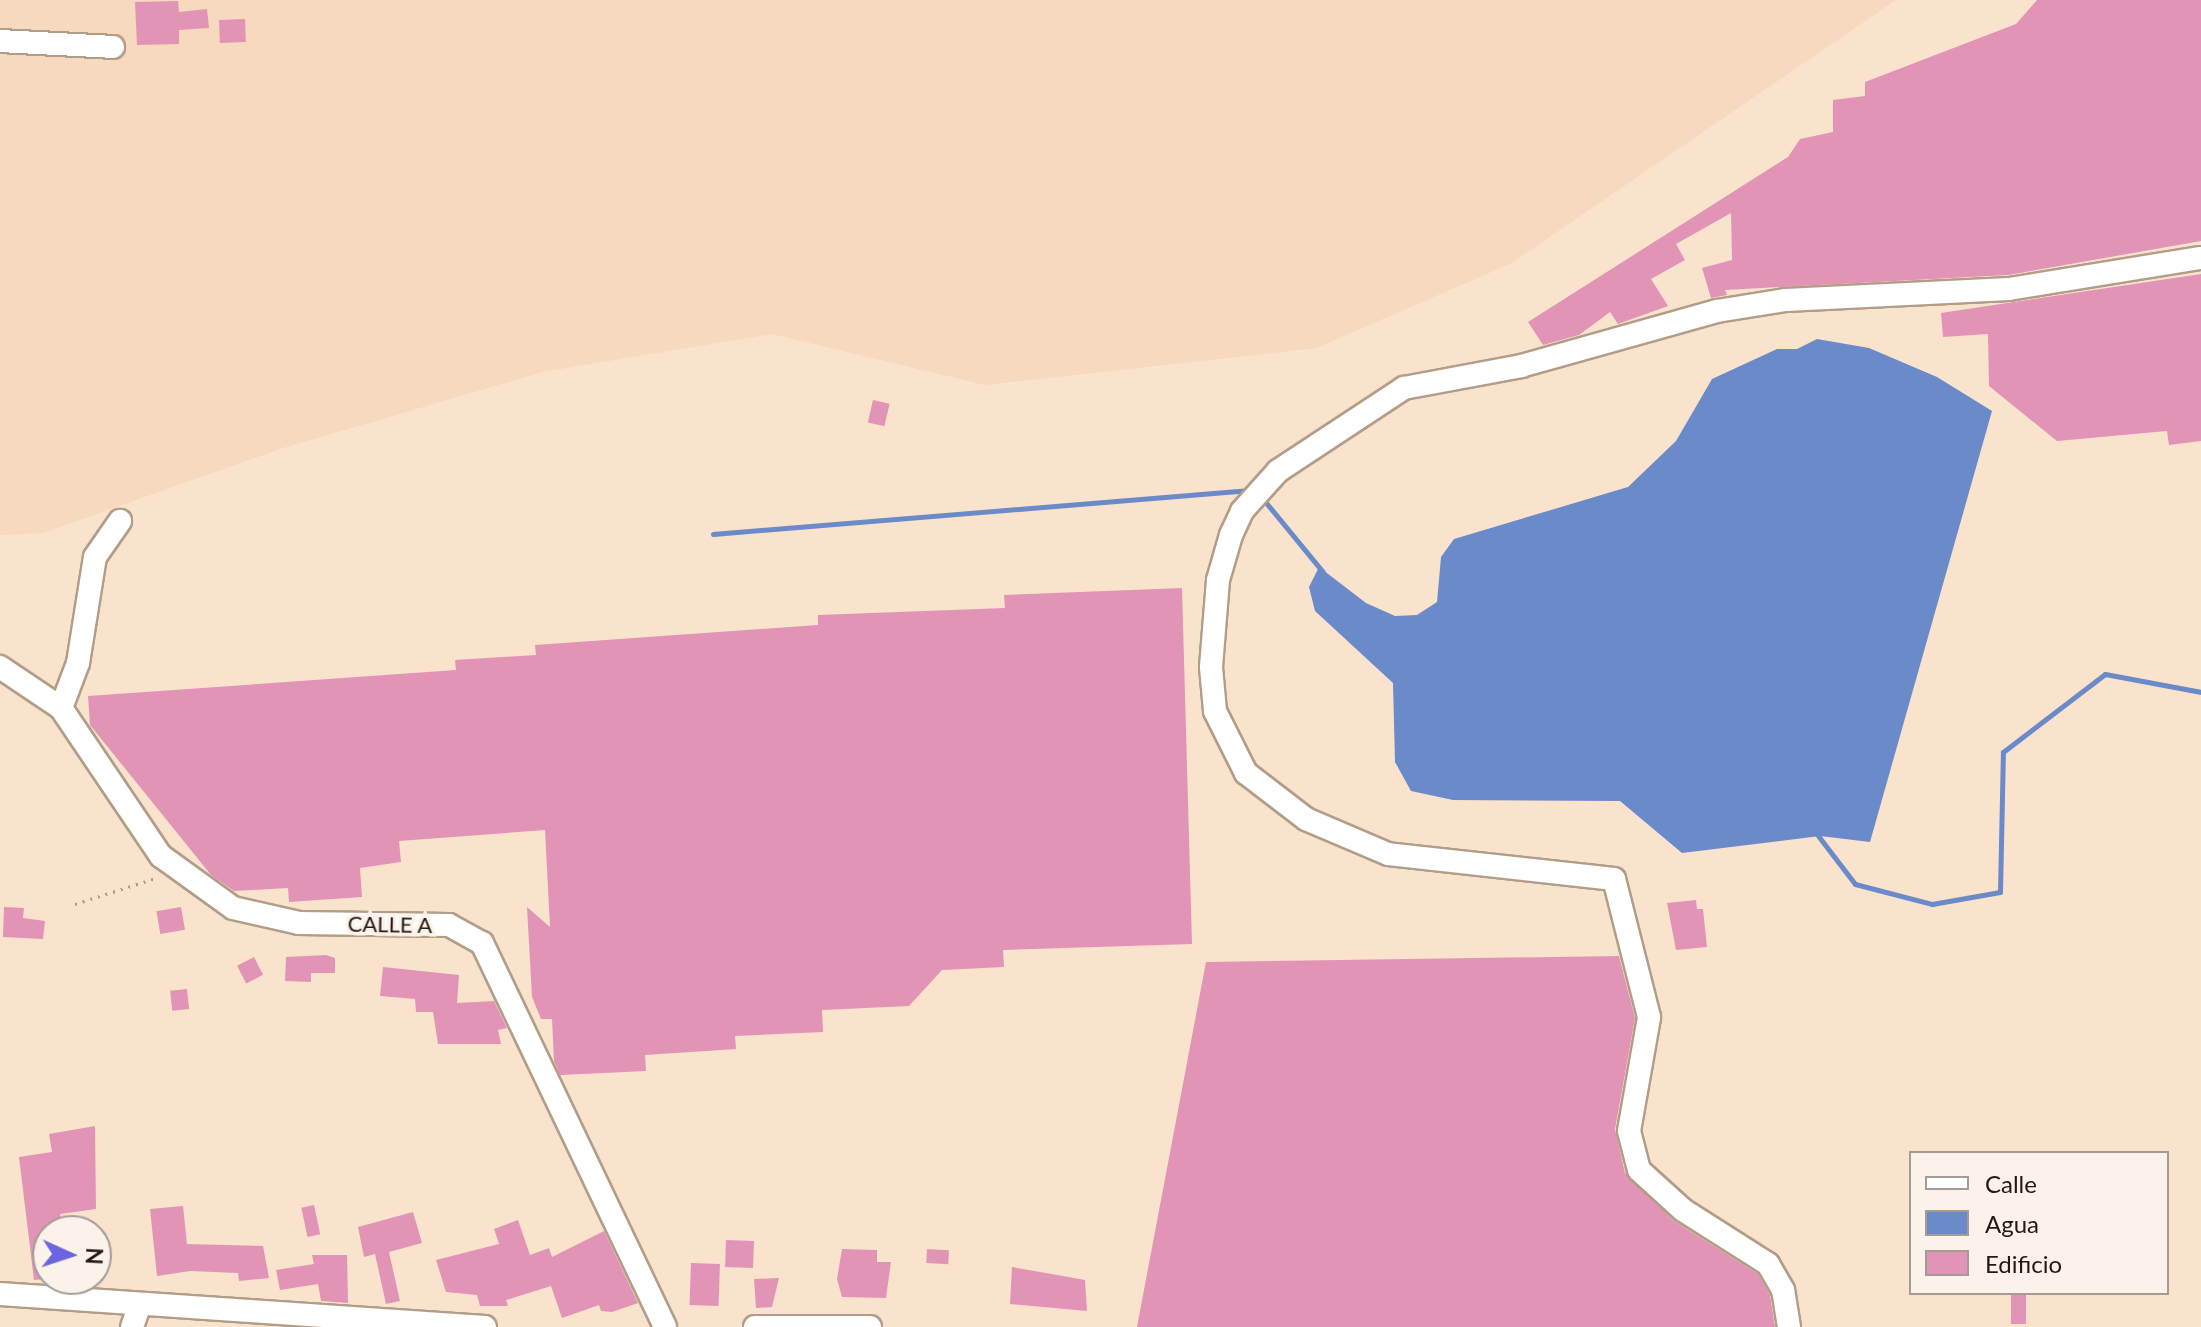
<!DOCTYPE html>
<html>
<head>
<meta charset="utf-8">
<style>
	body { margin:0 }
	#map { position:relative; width:2201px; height:1327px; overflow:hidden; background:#f9e3cd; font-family:Lato,sans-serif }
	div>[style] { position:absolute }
	.built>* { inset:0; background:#f6d9be }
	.water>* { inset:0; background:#6a8ac9 }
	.stream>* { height:5px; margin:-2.5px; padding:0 2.5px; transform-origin:2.5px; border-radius:2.5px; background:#6a8ac9 }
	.building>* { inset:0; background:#e194b6; transform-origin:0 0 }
	.path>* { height:3px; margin-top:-1.5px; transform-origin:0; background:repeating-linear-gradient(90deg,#ac9b8a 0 2px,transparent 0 8px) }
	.roads { filter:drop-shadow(2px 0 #b29d88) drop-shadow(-2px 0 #b29d88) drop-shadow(0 2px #b29d88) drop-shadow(0 -2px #b29d88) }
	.minor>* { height:22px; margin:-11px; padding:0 11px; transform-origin:11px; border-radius:11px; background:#fff }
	span { translate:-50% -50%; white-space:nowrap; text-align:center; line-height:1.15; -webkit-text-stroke:7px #fbf2ea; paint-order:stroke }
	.street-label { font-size:22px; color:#221a12 }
	.legend { position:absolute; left:1909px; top:1151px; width:260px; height:144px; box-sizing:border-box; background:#fbf2ea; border:2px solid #a49c94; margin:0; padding:10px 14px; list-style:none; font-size:24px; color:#221a12 }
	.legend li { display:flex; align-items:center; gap:16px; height:40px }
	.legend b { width:40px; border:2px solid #a49c94 }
	.north { position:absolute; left:32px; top:1215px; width:80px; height:80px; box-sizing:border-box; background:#fbf2ea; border:2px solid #a49c94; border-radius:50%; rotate:93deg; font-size:22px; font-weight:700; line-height:32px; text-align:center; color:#221a12 }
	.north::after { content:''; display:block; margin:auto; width:28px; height:36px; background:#6b66e0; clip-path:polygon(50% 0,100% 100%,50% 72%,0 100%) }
</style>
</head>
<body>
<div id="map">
	<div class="built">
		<i style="clip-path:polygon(0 0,1896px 0,1510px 264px,1316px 348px,985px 385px,772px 334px,542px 372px,280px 449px,43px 533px,0 535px)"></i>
	</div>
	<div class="water">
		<i style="clip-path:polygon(1817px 339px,1869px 348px,1937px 377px,1992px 411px,1870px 842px,1820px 836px,1682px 853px,1620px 801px,1453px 800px,1411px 791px,1395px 762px,1393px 683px,1315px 611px,1309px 587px,1319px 567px,1366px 603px,1395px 616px,1417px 615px,1437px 602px,1441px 557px,1454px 539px,1628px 487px,1676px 441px,1712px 379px,1777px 349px,1797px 349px)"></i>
	</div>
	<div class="stream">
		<i style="left:1263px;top:499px;width:94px;rotate:50.6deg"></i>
		<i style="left:713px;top:534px;width:539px;rotate:-4.68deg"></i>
		<i style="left:1816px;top:833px;width:64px;rotate:52.6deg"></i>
		<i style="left:1855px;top:884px;width:80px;rotate:14.6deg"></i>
		<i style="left:1932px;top:904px;width:69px;rotate:-10deg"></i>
		<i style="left:2000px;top:892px;width:140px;rotate:-88.8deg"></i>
		<i style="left:2003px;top:752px;width:128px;rotate:-37.4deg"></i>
		<i style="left:2105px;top:674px;width:98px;rotate:10.6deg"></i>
	</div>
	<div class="building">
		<i style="clip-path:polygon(2037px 0,2201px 0,2201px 241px,2008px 275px,1725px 290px,1727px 295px,1711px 298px,1702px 268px,1732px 260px,1731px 213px,1676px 244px,1685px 260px,1651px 279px,1668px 306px,1618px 324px,1610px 312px,1579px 335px,1543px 345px,1528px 322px,1788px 157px,1800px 139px,1833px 132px,1833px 100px,1865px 96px,1865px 82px,2016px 24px)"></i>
		<i style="clip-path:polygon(178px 1px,179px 12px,207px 9px,209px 28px,179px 30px,179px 44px,137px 45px,135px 2px)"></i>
		<i style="left:245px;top:19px;width:23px;height:26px;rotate:88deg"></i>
		<i style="clip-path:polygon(2201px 274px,2201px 441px,2169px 445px,2167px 431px,2057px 441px,1989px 386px,1988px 334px,1943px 337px,1941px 313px)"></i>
		<i style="left:873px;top:400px;width:17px;height:23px;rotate:13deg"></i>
		<i style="clip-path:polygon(1182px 588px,1192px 944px,1003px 950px,1004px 967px,942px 970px,909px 1006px,822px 1010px,823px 1032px,735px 1036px,736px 1049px,645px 1055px,646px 1071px,560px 1075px,554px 1061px,552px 1019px,541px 1019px,532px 997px,527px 907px,550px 927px,545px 830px,399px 841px,401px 862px,360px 868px,362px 897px,289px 902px,288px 888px,234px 891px,211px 875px,90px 725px,88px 696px,456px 670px,455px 660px,536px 655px,535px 645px,818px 625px,818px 615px,1005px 608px,1004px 595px)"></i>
		<i style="clip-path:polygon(1696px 900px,1697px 909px,1703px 909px,1707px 947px,1676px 950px,1667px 903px)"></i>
		<i style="clip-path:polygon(4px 907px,24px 908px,23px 918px,45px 921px,43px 939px,3px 937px)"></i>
		<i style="left:181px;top:907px;width:23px;height:25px;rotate:80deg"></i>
		<i style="clip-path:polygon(326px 955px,335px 958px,335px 973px,311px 973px,311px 982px,285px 981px,286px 957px)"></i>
		<i style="clip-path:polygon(1619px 956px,1635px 1018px,1615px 1129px,1625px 1173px,1674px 1221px,1758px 1274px,1770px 1295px,1775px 1327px,1137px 1327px,1206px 962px)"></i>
		<i style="left:254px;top:957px;width:20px;height:19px;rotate:63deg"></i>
		<i style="clip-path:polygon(383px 967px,459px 975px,457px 1003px,494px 1001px,507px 1028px,498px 1030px,501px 1044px,438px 1044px,433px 1012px,416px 1012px,415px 999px,380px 996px)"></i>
		<i style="left:187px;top:989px;width:20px;height:17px;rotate:84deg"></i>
		<i style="clip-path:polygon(95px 1126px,96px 1209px,60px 1214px,63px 1231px,48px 1231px,43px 1249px,46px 1279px,34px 1280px,19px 1157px,52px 1152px,49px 1134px)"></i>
		<i style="left:314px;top:1205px;width:30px;height:13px;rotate:78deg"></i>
		<i style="clip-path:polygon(183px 1206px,187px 1244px,263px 1246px,269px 1278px,239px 1281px,238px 1273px,190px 1271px,157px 1276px,150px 1209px)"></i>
		<i style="clip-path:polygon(413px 1212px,422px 1243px,389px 1252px,400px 1301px,386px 1304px,375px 1254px,364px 1257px,358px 1227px)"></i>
		<i style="clip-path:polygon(518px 1220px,530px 1255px,549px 1248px,552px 1257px,604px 1231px,638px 1303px,612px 1312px,601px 1311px,599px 1305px,562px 1318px,551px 1286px,506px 1300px,508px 1306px,480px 1306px,477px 1295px,446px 1292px,436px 1260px,499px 1244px,494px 1229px)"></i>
		<i style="left:726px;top:1240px;width:28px;height:27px;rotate:2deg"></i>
		<i style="clip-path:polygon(842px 1249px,877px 1250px,877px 1262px,891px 1262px,886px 1298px,842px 1297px,837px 1279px)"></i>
		<i style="left:927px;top:1249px;width:22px;height:14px;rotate:3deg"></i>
		<i style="clip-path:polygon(312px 1255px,347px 1255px,348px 1303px,321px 1301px,318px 1284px,280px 1290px,276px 1270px,314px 1264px)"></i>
		<i style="left:691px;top:1263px;width:29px;height:42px;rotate:2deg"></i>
		<i style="clip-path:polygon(1012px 1267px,1085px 1280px,1087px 1311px,1010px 1304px)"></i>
		<i style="clip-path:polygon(779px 1278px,772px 1307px,756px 1308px,754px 1279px)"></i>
		<i style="left:2011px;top:1293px;width:15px;height:31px"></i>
	</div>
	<div class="path">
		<i style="left:75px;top:904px;width:85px;rotate:-17.8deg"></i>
	</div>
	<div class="roads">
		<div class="minor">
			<i style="left:0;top:41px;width:113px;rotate:3deg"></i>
			<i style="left:0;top:667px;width:73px;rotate:33.9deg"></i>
			<i style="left:61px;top:708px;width:179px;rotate:56deg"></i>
			<i style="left:161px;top:856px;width:89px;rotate:35.8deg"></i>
			<i style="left:233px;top:908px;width:68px;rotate:12.8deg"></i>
			<i style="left:299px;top:923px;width:150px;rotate:0.8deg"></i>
			<i style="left:449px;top:925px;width:38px;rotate:29deg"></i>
			<i style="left:482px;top:943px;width:425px;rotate:64.5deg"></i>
			<i style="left:61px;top:708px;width:48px;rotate:-69.3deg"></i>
			<i style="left:78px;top:663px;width:107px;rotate:-80.9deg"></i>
			<i style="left:95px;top:557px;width:44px;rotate:-55.2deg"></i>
			<i style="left:0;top:1294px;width:486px;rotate:3.9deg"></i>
			<i style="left:132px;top:1327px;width:24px;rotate:-71deg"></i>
			<i style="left:755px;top:1327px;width:115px"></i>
			<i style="left:1789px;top:1327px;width:37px;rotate:-99deg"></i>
			<i style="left:1783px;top:1290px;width:30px;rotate:-120deg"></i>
			<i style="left:1768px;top:1264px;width:101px;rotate:-147.6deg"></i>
			<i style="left:1683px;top:1210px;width:59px;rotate:-137.7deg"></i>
			<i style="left:1639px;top:1170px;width:40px;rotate:-104.4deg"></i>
			<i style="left:1629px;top:1131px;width:116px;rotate:-80deg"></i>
			<i style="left:1649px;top:1017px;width:142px;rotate:-104.2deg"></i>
			<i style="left:1614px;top:879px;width:227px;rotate:-173.7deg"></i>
			<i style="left:1388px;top:854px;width:89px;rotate:-156.9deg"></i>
			<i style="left:1306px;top:819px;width:76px;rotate:-142.5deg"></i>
			<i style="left:1246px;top:773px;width:69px;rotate:-116.6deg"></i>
			<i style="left:1215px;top:711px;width:44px;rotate:-95.2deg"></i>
			<i style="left:1211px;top:667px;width:87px;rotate:-85.4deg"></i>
			<i style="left:1218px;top:580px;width:47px;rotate:-73.9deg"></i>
			<i style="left:1231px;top:535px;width:26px;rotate:-65deg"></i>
			<i style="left:1242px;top:511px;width:54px;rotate:-48deg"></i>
			<i style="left:1278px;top:471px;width:151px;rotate:-33.4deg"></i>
			<i style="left:1404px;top:388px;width:119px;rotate:-10.6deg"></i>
			<i style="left:1521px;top:366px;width:204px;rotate:-15.7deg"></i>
			<i style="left:1717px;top:311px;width:70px;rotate:-9.1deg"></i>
			<i style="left:1786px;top:300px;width:223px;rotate:-2.8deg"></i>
			<i style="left:2009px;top:289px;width:194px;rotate:-9.2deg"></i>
		</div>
	</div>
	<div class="street-label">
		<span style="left:390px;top:924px;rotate:1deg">CALLE A</span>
	</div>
	<ul class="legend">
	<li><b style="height:10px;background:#fff"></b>Calle</li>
	<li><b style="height:22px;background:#6a8ac9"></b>Agua</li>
	<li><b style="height:22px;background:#e194b6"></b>Edificio</li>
	</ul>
	<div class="north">N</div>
</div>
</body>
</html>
